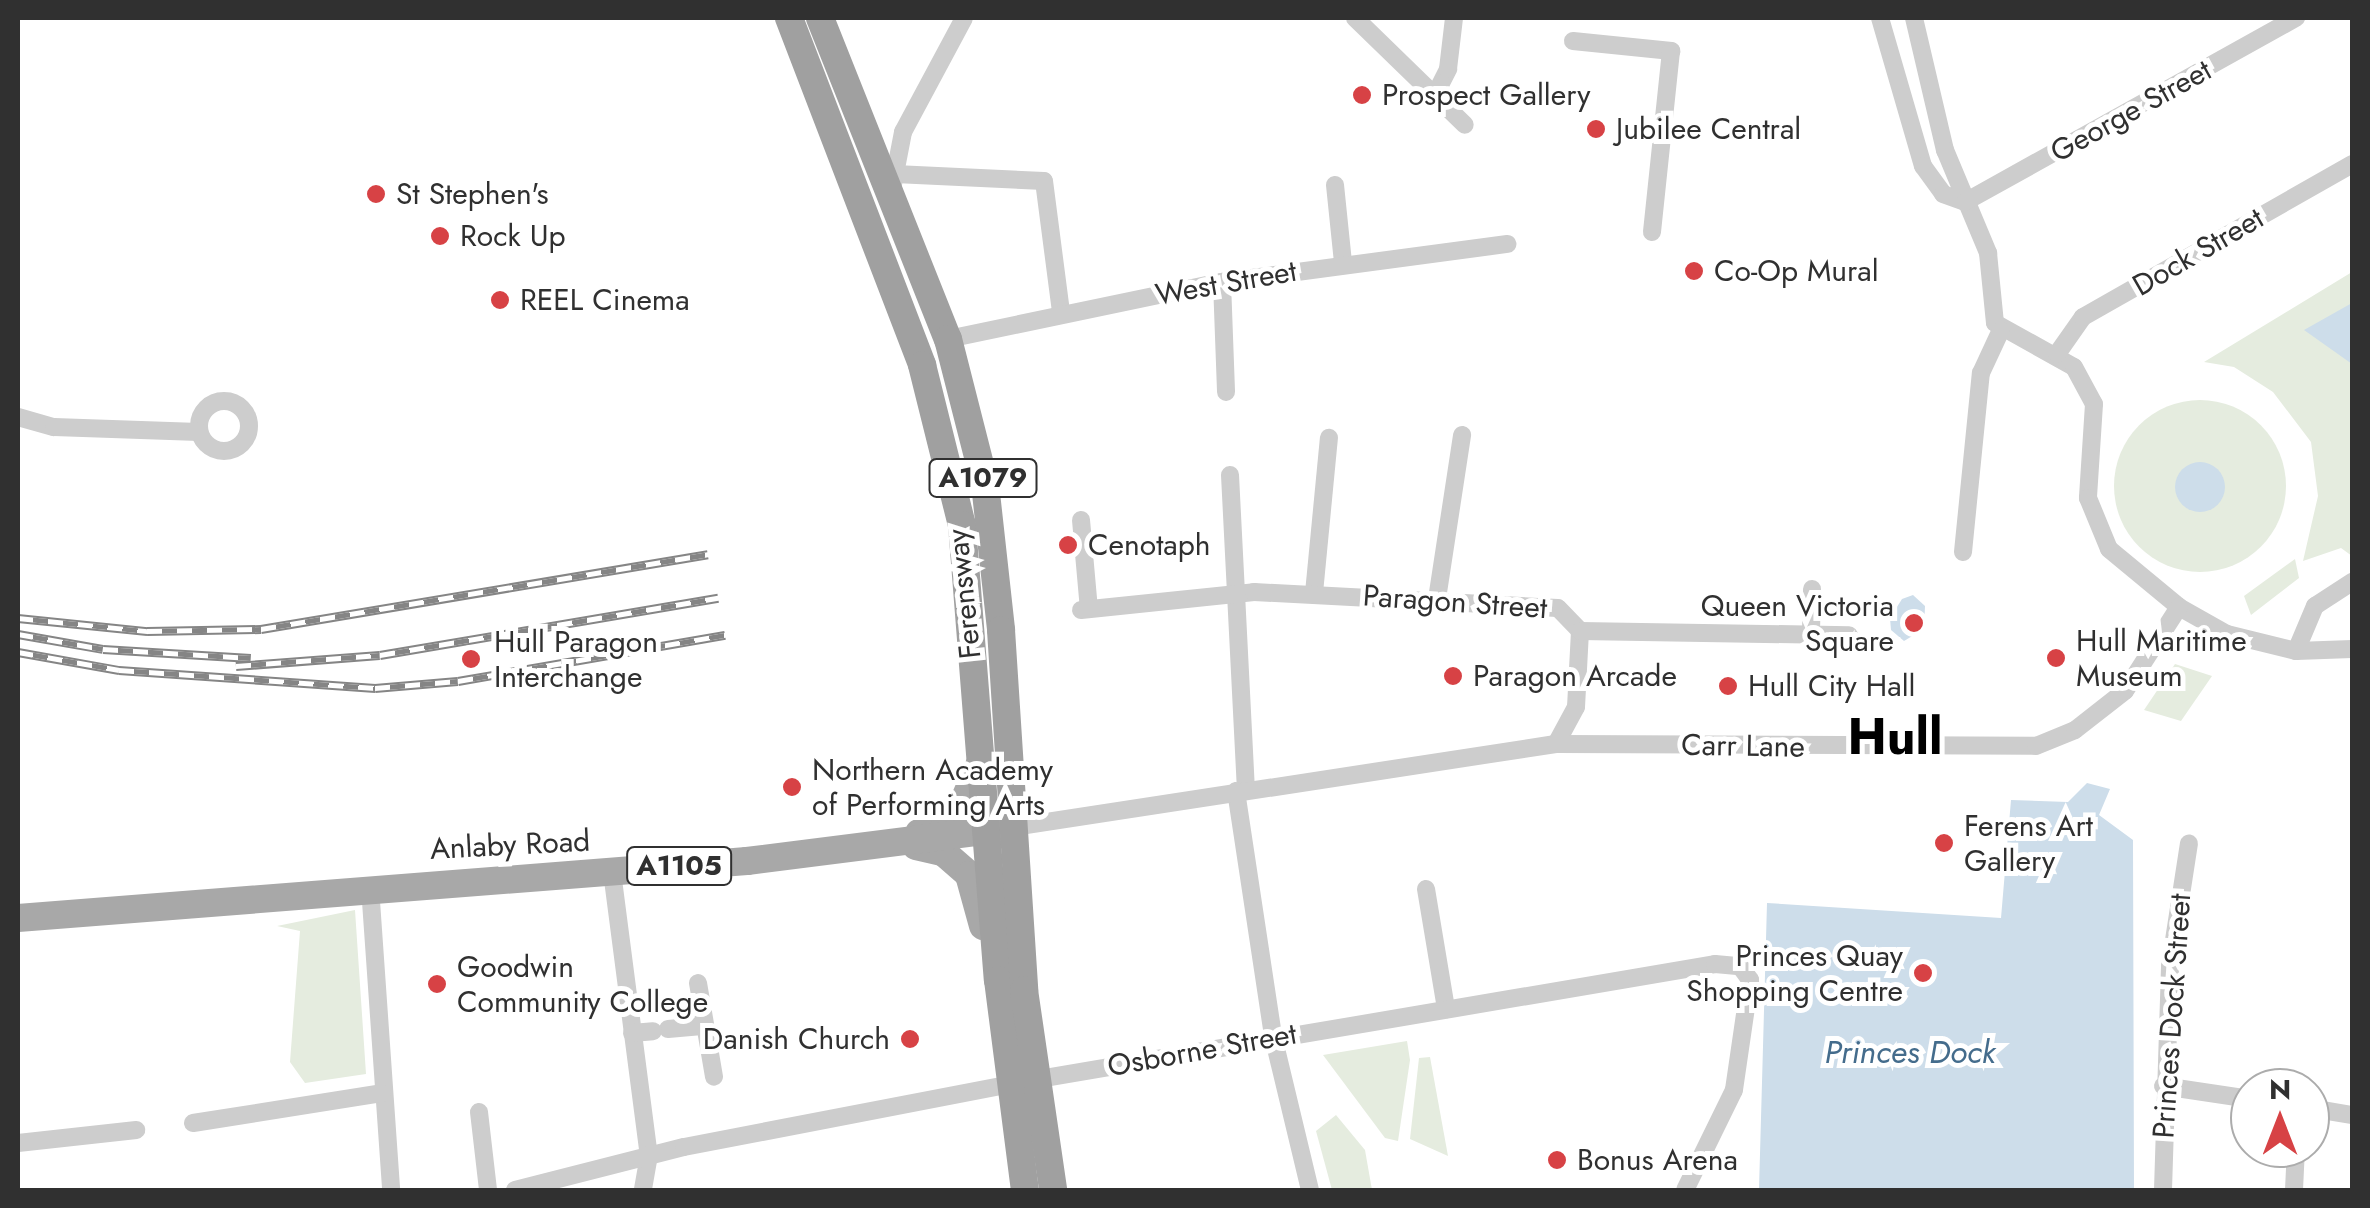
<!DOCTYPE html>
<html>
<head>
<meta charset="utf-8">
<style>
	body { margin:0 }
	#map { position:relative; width:2370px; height:1208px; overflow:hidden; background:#fff; font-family:Jost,sans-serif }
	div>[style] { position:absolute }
	.green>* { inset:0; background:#e5ecdf }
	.round { border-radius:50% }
	.water>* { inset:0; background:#cdddea }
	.minor>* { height:18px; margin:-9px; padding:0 9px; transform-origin:9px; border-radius:9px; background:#cdcdcd }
	.minor>.ring { margin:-9px; padding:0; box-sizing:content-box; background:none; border:18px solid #cdcdcd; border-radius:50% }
	.primary>* { height:28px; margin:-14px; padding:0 14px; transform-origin:14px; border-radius:14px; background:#a8a8a8 }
	.trunk>* { height:28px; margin:-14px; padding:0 14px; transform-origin:14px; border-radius:14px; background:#a0a0a0 }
	.rail>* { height:9px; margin-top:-4.5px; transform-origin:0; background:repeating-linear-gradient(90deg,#fff 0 15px,#858585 0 30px); box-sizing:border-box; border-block:2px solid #858585 }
	.dots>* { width:28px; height:28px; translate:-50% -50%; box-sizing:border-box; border:5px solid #fff; border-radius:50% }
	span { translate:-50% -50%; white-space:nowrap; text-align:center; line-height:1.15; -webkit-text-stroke:10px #fff; paint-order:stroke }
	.shield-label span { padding:2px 8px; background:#fff; border:2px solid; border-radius:8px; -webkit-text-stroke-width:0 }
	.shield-label { font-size:28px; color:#303030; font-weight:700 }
	.poi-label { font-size:30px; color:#303030 }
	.left { translate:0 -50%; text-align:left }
	.right { translate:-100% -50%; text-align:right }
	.street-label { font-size:30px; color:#303030 }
	.water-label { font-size:32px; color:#446c8c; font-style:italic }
	.town-label { font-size:50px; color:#000; font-weight:700 }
	.frame { position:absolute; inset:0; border:20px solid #303030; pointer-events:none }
	.north { position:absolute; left:2230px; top:1068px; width:100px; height:100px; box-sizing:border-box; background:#fff; border:2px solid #acacac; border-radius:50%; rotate:0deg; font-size:28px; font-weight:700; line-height:40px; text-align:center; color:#303030 }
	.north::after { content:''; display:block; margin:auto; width:35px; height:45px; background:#d74245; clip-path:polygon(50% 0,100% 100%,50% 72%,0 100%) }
</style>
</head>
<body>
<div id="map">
	<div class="green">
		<i style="clip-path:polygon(2352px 272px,2352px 556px,2341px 548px,2303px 561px,2318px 496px,2311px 442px,2273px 392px,2234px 367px,2204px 362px)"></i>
		<i class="round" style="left:2114px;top:400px;width:172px;height:172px"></i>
		<i style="clip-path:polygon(2295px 559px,2299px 578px,2251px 615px,2244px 596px)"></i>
		<i style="clip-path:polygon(2175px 664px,2212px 676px,2181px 721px,2144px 710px)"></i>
		<i style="clip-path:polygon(355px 910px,366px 1074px,305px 1083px,290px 1062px,300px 931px,277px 926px)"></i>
		<i style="clip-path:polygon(1407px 1041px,1410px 1060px,1398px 1141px,1385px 1138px,1323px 1055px)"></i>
		<i style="clip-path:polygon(1430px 1057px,1448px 1156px,1410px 1139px,1419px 1058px)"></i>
		<i style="clip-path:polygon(1336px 1115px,1365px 1150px,1372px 1190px,1332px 1190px,1316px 1131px)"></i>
	</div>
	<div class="water">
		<i style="clip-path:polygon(2352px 303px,2352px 364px,2304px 330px)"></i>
		<i class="round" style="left:2175px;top:462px;width:50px;height:50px"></i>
		<i style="clip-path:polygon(1913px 595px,1925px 606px,1924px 629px,1904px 641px,1891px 630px,1890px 618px,1902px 599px)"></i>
		<i style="clip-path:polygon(2087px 783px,2110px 789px,2099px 815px,2133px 840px,2134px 1190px,1759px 1190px,1767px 903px,2001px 918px,2011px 800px,2068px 802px)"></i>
	</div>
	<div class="minor">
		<i style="left:1355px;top:18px;width:153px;rotate:44.2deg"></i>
		<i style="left:1880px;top:18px;width:154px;rotate:73.8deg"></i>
		<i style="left:1923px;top:166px;width:34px;rotate:54deg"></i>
		<i style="left:1943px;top:194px;width:23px;rotate:20deg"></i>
		<i style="left:1914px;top:18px;width:136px;rotate:76.8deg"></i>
		<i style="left:1945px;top:150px;width:112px;rotate:67.3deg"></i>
		<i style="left:1988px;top:253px;width:70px;rotate:84.3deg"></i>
		<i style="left:1995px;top:323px;width:90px;rotate:29.1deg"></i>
		<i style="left:2074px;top:367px;width:42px;rotate:61.6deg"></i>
		<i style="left:2094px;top:404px;width:94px;rotate:93.7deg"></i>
		<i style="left:2088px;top:498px;width:55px;rotate:67.6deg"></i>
		<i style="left:2109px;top:549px;width:91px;rotate:39.6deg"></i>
		<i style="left:2179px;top:607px;width:55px;rotate:29.4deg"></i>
		<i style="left:2227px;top:634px;width:71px;rotate:13.8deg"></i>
		<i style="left:2296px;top:651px;width:56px;rotate:-2deg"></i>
		<i style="left:1573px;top:41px;width:99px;rotate:5.8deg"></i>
		<i style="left:1671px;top:51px;width:182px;rotate:96deg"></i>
		<i style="left:1436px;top:93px;width:27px;rotate:-63deg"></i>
		<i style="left:1448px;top:69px;width:51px;rotate:-83.3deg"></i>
		<i style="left:895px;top:174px;width:149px;rotate:2.7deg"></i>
		<i style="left:1044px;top:181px;width:132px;rotate:82.6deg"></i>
		<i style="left:893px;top:184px;width:53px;rotate:-79.1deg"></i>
		<i style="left:903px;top:132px;width:129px;rotate:-61.8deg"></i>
		<i style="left:1335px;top:185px;width:78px;rotate:84.1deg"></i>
		<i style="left:1965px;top:202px;width:379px;rotate:-29.1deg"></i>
		<i style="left:1222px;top:282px;width:110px;rotate:87.9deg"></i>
		<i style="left:948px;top:339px;width:280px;rotate:-11.8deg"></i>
		<i style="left:1222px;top:282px;width:288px;rotate:-7.6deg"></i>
		<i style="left:2057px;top:354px;width:45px;rotate:-54.9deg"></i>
		<i style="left:2083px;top:317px;width:309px;rotate:-29.6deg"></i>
		<i class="ring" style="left:199px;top:401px;width:32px;height:32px"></i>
		<i style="left:18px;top:417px;width:37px;rotate:16deg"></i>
		<i style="left:54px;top:427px;width:145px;rotate:2deg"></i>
		<i style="left:1230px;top:475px;width:314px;rotate:87.1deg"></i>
		<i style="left:1081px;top:520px;width:89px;rotate:84.9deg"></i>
		<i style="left:1963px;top:552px;width:180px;rotate:-84.3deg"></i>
		<i style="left:1981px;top:373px;width:47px;rotate:-65.1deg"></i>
		<i style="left:1314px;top:593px;width:156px;rotate:-84.5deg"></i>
		<i style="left:1437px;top:599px;width:166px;rotate:-81.3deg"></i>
		<i style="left:1081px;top:610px;width:174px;rotate:-5.9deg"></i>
		<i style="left:1254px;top:592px;width:304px;rotate:3deg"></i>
		<i style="left:1558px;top:608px;width:32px;rotate:46deg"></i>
		<i style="left:1580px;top:631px;width:76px;rotate:93deg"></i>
		<i style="left:1576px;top:707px;width:42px;rotate:118.4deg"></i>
		<i style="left:1580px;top:631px;width:269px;rotate:0.9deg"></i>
		<i style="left:1811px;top:631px;width:42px;rotate:-88.6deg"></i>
		<i style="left:2296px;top:651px;width:49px;rotate:-67.1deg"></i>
		<i style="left:2315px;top:606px;width:44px;rotate:-33deg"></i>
		<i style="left:1236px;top:791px;width:248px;rotate:81.4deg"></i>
		<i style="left:1273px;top:1036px;width:158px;rotate:76.5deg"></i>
		<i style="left:1014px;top:827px;width:548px;rotate:-8.71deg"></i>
		<i style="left:1556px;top:744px;width:480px;rotate:0.2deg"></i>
		<i style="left:2036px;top:746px;width:42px;rotate:-22.3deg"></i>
		<i style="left:2075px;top:730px;width:63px;rotate:-38deg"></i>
		<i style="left:2125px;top:691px;width:100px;rotate:-57.3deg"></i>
		<i style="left:612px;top:872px;width:285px;rotate:82.6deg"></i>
		<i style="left:649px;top:1155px;width:36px;rotate:100deg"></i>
		<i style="left:370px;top:887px;width:304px;rotate:86deg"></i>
		<i style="left:1426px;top:889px;width:122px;rotate:80.5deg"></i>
		<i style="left:698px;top:983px;width:95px;rotate:80.3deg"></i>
		<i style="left:668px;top:1029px;width:37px;rotate:-5deg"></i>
		<i style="left:632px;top:1033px;width:21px;rotate:-5deg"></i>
		<i style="left:2163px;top:1086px;width:88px;rotate:8.5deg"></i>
		<i style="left:2310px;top:1108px;width:43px;rotate:9.5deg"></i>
		<i style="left:479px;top:1112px;width:79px;rotate:83.4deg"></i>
		<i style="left:193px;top:1123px;width:191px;rotate:-9deg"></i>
		<i style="left:18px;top:1143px;width:119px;rotate:-6.3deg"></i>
		<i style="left:515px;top:1190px;width:174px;rotate:-14.3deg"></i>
		<i style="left:684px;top:1147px;width:332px;rotate:-10.9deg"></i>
		<i style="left:1010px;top:1084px;width:715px;rotate:-9.66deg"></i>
		<i style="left:1715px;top:964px;width:25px;rotate:5deg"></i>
		<i style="left:1740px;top:966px;width:17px;rotate:54deg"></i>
		<i style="left:1750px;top:980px;width:111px;rotate:98.3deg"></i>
		<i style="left:1734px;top:1090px;width:111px;rotate:116.1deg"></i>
		<i style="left:2163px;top:1190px;width:224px;rotate:-88.2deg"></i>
		<i style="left:2170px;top:966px;width:124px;rotate:-81.2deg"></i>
		<i style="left:2294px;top:1190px;width:42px;rotate:-87.3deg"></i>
	</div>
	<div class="primary">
		<i style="left:919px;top:833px;width:28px;rotate:-23deg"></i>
		<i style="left:945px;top:822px;width:26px;rotate:-47deg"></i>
		<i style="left:963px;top:803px;width:46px;rotate:-66.8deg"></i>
		<i style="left:916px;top:846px;width:28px;rotate:13deg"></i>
		<i style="left:943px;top:852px;width:35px;rotate:41deg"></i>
		<i style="left:969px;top:875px;width:53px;rotate:74.6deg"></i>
		<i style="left:18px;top:918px;width:731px;rotate:-4.47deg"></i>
		<i style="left:747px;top:861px;width:262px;rotate:-7.2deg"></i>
	</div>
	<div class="trunk">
		<i style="left:789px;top:18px;width:372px;rotate:69deg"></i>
		<i style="left:922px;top:365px;width:165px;rotate:76deg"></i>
		<i style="left:962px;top:525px;width:456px;rotate:85.5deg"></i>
		<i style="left:998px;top:980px;width:212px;rotate:82.7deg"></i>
		<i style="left:820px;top:18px;width:346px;rotate:68.3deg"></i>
		<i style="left:948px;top:339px;width:150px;rotate:75.7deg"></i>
		<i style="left:985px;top:484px;width:147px;rotate:83.7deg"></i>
		<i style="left:1001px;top:630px;width:361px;rotate:86.3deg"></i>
		<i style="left:1024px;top:990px;width:202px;rotate:81.7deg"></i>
	</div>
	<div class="rail">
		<i style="left:18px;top:618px;width:130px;rotate:5.8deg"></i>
		<i style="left:147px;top:631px;width:114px;rotate:-1deg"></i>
		<i style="left:261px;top:629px;width:453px;rotate:-9.5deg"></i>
		<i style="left:18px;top:634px;width:86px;rotate:10deg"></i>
		<i style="left:103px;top:649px;width:148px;rotate:3.5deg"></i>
		<i style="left:18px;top:652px;width:103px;rotate:10.1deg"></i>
		<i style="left:119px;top:670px;width:257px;rotate:4deg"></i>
		<i style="left:375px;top:688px;width:83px;rotate:-4.8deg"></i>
		<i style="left:458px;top:681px;width:271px;rotate:-9.8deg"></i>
		<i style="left:236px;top:666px;width:144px;rotate:-4.4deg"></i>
		<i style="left:380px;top:655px;width:343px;rotate:-9.6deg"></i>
	</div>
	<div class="dots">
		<i style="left:1362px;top:95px;background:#d74245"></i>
		<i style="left:1596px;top:129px;background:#d74245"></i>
		<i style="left:376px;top:194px;background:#d74245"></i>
		<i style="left:440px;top:236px;background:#d74245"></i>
		<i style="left:1694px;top:271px;background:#d74245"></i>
		<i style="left:500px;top:300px;background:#d74245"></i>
		<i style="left:1068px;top:545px;background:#d74245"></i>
		<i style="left:1914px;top:623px;background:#d74245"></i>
		<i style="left:2056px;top:658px;background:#d74245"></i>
		<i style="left:471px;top:659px;background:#d74245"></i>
		<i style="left:1453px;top:676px;background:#d74245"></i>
		<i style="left:1728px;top:686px;background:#d74245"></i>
		<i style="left:792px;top:787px;background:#d74245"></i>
		<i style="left:1944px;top:843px;background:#d74245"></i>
		<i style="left:1923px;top:973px;background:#d74245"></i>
		<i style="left:437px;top:984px;background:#d74245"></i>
		<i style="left:910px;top:1039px;background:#d74245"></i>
		<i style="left:1557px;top:1160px;background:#d74245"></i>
	</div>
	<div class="shield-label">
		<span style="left:983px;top:478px">A1079</span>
		<span style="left:679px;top:866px">A1105</span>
	</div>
	<div class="poi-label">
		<span class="left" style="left:1382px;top:95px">Prospect Gallery</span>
		<span class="left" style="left:1616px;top:129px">Jubilee Central</span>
		<span class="left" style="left:396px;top:194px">St Stephen's</span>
		<span class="left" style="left:460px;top:236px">Rock Up</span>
		<span class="left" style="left:1714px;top:271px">Co-Op Mural</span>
		<span class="left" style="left:520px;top:300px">REEL Cinema</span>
		<span class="left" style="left:1088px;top:545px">Cenotaph</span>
		<span class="right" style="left:1894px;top:623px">Queen Victoria<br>Square</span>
		<span class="left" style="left:2076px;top:658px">Hull Maritime<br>Museum</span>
		<span class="left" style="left:494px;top:659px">Hull Paragon<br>Interchange</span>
		<span class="left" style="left:1473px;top:676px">Paragon Arcade</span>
		<span class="left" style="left:1748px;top:686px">Hull City Hall</span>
		<span class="left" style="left:812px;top:787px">Northern Academy<br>of Performing Arts</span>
		<span class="left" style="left:1964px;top:843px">Ferens Art<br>Gallery</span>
		<span class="right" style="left:1903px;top:973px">Princes Quay<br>Shopping Centre</span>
		<span class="left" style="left:457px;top:984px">Goodwin<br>Community College</span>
		<span class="right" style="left:890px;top:1039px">Danish Church</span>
		<span class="left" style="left:1577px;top:1160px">Bonus Arena</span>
	</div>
	<div class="street-label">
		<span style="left:2131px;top:111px;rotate:-29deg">George Street</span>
		<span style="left:2198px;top:252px;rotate:-30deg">Dock Street</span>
		<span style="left:1226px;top:283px;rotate:-10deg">West Street</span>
		<span style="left:964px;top:594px;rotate:-96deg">Ferensway</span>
		<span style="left:1455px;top:602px;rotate:4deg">Paragon Street</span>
		<span style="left:1743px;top:746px;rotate:1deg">Carr Lane</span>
		<span style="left:510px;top:845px;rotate:-3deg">Anlaby Road</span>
		<span style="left:2172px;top:1016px;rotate:-86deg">Princes Dock Street</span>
		<span style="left:1202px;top:1050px;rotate:-10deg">Osborne Street</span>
	</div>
	<div class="water-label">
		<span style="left:1910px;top:1052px">Princes Dock</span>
	</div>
	<div class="town-label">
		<span style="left:1895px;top:737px">Hull</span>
	</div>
	<div class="frame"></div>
	<div class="north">N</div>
</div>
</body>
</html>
